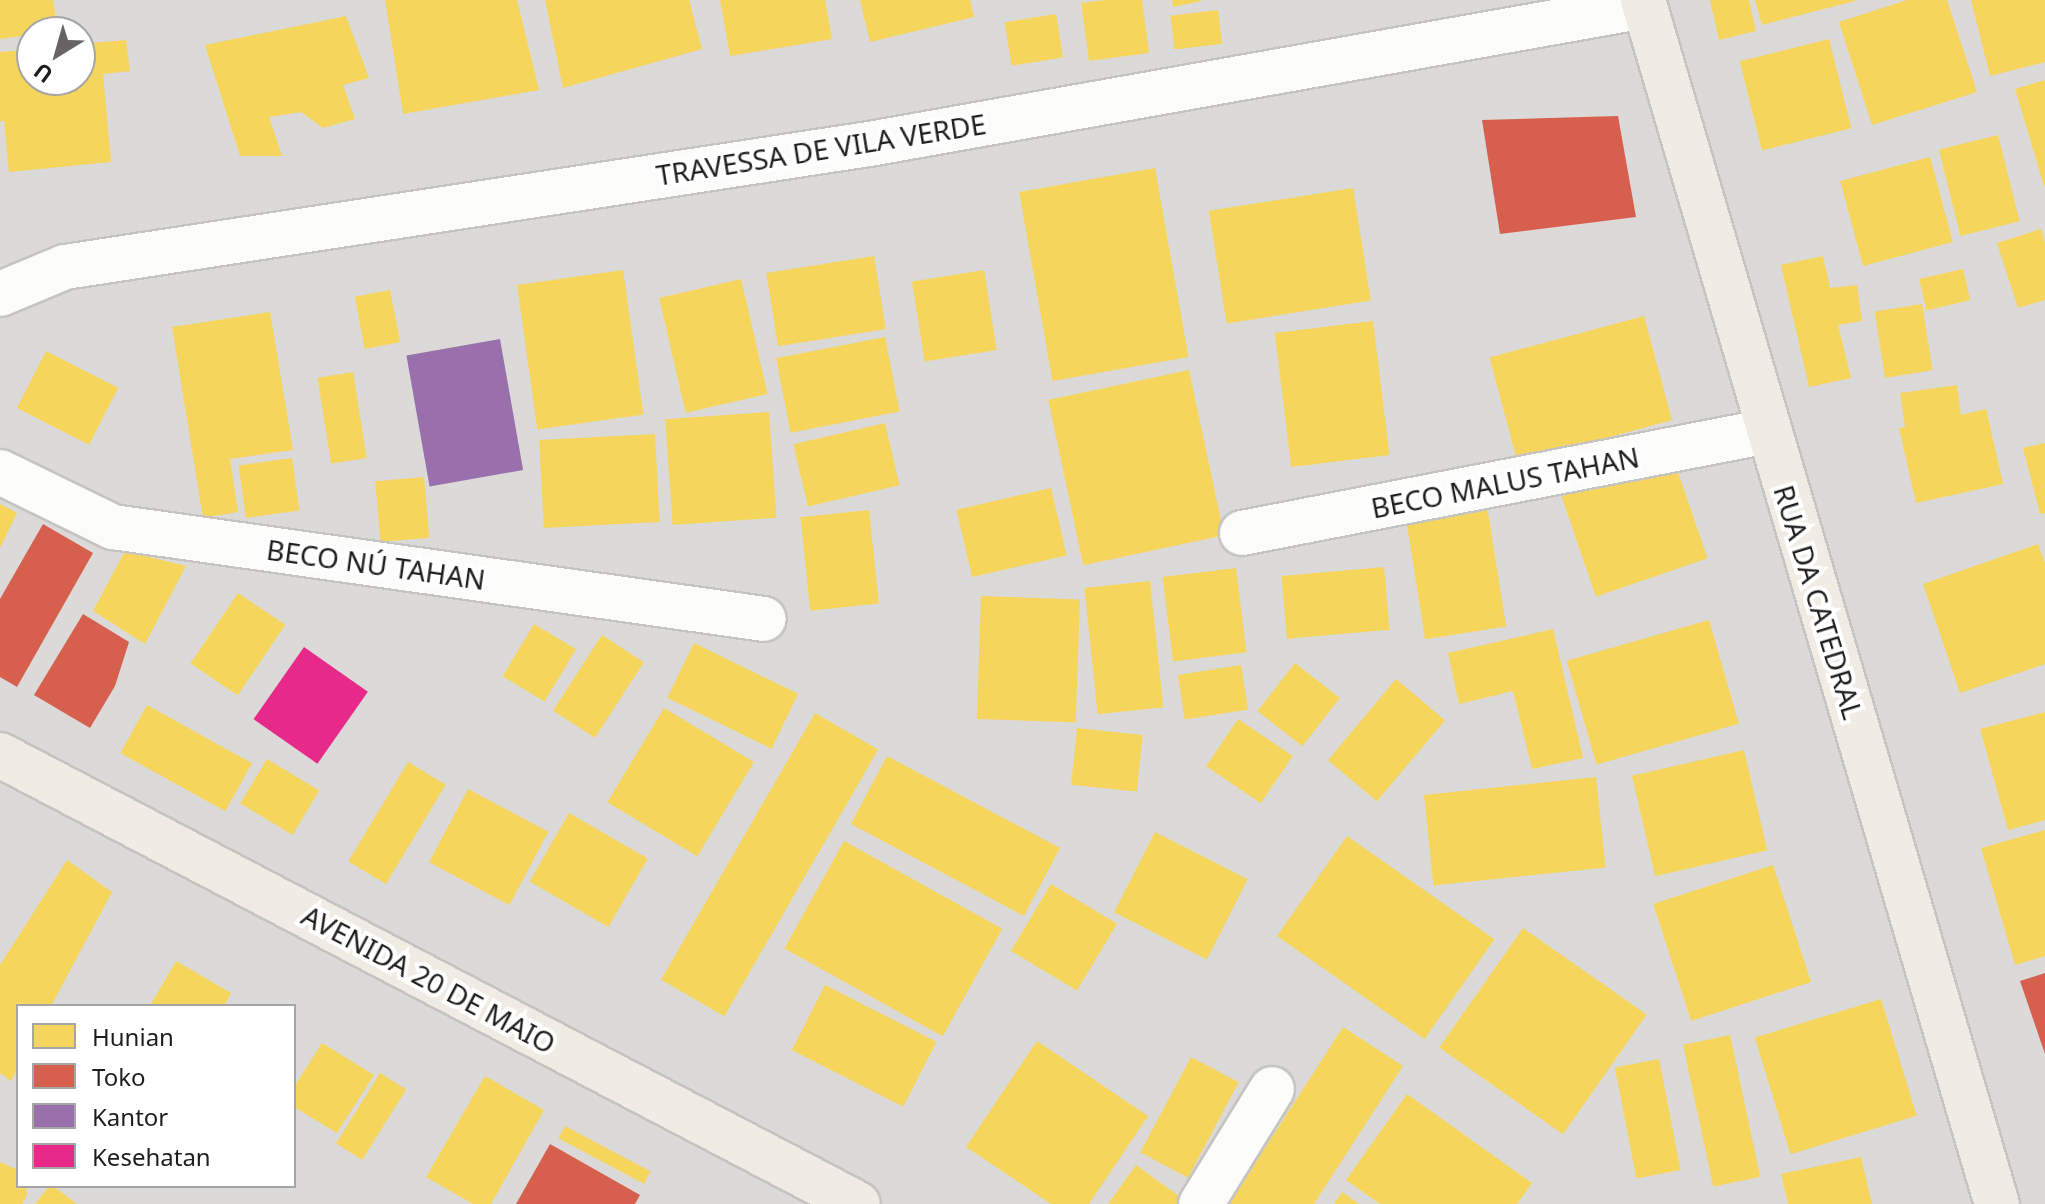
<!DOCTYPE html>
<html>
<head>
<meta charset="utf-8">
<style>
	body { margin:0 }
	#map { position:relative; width:2045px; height:1204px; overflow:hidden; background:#eceae7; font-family:"Noto Sans",sans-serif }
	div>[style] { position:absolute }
	.residential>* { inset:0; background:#dbdad8 }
	.homes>* { inset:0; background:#f6d55c; transform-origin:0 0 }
	.shops>* { inset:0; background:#d6604d }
	.offices>* { inset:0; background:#9970ab; transform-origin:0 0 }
	.health>* { inset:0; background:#e7298a; transform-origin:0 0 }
	.roads { filter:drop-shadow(2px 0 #c5c4c3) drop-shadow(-2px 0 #c5c4c3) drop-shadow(0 2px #c5c4c3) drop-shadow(0 -2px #c5c4c3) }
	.minor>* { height:44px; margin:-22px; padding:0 22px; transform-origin:22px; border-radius:22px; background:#fcfcfb }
	.major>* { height:44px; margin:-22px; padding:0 22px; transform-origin:22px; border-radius:22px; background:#f0ece4 }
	span { translate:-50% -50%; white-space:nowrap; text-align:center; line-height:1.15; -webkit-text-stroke:8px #fff; paint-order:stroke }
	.street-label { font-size:28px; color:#1e1e1e }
	.legend { position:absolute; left:16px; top:1004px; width:280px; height:184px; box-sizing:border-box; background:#fff; border:2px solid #a5a5a5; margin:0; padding:10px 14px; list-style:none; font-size:24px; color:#1e1e1e }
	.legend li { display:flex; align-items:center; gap:16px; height:40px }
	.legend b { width:40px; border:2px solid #a5a5a5 }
	.north { position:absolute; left:16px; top:16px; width:80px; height:80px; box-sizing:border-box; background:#fff; border:2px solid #a5a5a5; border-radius:50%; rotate:217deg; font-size:22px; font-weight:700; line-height:32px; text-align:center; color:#1e1e1e }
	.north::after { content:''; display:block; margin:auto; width:28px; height:36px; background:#666564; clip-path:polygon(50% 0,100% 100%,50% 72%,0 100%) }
</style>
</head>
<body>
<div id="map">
	<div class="residential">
		<i style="clip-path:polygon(evenodd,0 0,2045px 0,2045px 1204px,0 1204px,0 0,32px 32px,80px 32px,80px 80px,32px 80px,32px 32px,0 0,18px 1006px,294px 1006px,294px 1186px,18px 1186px,18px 1006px)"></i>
	</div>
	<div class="homes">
		<i style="clip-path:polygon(0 0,53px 0,58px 31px,0 39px)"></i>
		<i style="clip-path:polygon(385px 0,517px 0,539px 90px,403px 114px)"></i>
		<i style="clip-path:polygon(545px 0,689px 0,702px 49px,563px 88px)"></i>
		<i style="clip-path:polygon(720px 0,825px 0,832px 39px,730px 56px)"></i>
		<i style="clip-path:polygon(860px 0,970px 0,974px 17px,870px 42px)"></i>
		<i style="clip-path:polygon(1105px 0,1142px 0,1149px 53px,1089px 61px,1081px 3px)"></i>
		<i style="clip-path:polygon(1172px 0,1201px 0,1201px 1px,1173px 7px)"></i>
		<i style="clip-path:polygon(1710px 0,1749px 0,1756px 31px,1719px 40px)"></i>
		<i style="clip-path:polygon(1755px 0,1854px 0,1855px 1px,1762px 25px)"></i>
		<i style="clip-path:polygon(1907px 0,1947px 0,1977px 92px,1872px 125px,1839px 22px)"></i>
		<i style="clip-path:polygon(1971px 0,2045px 0,2045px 62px,1990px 76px)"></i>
		<i style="left:1218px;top:10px;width:34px;height:48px;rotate:83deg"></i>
		<i style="left:1056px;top:14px;width:44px;height:52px;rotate:81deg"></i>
		<i style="clip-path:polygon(346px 16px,369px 78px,343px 85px,355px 119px,323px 128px,301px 112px,269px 117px,282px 156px,240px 156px,205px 45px)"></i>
		<i style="left:1829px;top:39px;width:92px;height:92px;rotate:76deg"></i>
		<i style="clip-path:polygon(126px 40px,130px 71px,103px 74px,111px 162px,9px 172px,4px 121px,0 121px,0 52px,32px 49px,32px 80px,80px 80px,80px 44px)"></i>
		<i style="clip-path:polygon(2045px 80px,2045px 186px,2044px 186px,2015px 89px)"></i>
		<i style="left:1998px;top:135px;width:89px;height:61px;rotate:76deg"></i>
		<i style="left:1930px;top:157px;width:88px;height:93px;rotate:75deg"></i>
		<i style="left:1155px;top:168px;width:192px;height:138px;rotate:80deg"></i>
		<i style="left:1353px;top:188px;width:114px;height:146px;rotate:81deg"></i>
		<i style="clip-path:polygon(2041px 229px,2045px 243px,2045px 300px,2018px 308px,1997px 243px)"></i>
		<i style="left:874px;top:256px;width:74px;height:109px;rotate:81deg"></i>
		<i style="clip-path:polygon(1823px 256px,1830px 288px,1857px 285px,1862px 321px,1838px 325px,1851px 378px,1809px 387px,1781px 265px)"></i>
		<i style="left:1963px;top:269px;width:32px;height:45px;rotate:77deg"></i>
		<i style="left:623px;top:270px;width:146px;height:107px;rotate:82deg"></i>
		<i style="left:984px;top:270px;width:81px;height:73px;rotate:81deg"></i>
		<i style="left:741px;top:279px;width:118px;height:84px;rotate:77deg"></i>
		<i style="left:390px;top:290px;width:53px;height:36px;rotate:79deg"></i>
		<i style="left:1922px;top:304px;width:67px;height:48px;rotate:81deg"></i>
		<i style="clip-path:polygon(270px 312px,293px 450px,230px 459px,238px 512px,203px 518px,172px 327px)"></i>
		<i style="left:1644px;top:316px;width:108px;height:160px;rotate:75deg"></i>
		<i style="left:1373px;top:321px;width:135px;height:99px;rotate:83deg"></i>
		<i style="left:885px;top:337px;width:76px;height:111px;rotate:79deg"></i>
		<i style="left:46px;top:351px;width:81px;height:64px;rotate:27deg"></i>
		<i style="left:1189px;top:370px;width:169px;height:144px;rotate:78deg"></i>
		<i style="left:353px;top:372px;width:87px;height:36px;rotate:81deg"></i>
		<i style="clip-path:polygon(1957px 385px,1961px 415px,1986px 409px,2003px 484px,1916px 503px,1899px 428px,1905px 427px,1900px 393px)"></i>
		<i style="left:769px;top:412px;width:106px;height:104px;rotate:86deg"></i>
		<i style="left:885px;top:423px;width:64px;height:94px;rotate:77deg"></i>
		<i style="left:655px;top:434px;width:88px;height:116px;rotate:87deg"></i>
		<i style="clip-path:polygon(2045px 443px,2045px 513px,2040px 514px,2023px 448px)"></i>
		<i style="left:292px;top:458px;width:53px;height:54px;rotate:82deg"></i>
		<i style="left:1673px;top:458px;width:106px;height:118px;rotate:71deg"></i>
		<i style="left:424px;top:477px;width:61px;height:49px;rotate:85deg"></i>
		<i style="left:1051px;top:488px;width:69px;height:97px;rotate:77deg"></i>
		<i style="clip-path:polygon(0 504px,17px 513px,0 548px)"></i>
		<i style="left:1487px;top:506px;width:122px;height:82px;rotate:81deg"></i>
		<i style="left:869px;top:510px;width:94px;height:69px;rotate:84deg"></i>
		<i style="clip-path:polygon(2038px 544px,2045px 563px,2045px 664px,1960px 693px,1923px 584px)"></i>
		<i style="clip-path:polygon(125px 551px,186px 566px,145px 644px,93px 611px)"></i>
		<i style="left:1384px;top:567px;width:63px;height:103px;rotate:85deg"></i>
		<i style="left:1236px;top:568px;width:85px;height:74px;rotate:83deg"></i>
		<i style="left:1150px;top:581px;width:127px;height:66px;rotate:84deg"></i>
		<i style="left:238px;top:593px;width:57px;height:85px;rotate:34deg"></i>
		<i style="left:981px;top:596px;width:99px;height:123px;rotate:2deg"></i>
		<i style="left:1709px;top:620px;width:108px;height:148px;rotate:74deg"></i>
		<i style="left:534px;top:624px;width:49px;height:61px;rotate:31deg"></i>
		<i style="clip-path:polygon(1553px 629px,1583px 758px,1532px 769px,1513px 691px,1459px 704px,1448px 653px)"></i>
		<i style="left:602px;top:635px;width:50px;height:90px;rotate:33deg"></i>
		<i style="left:694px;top:643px;width:116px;height:61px;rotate:26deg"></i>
		<i style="left:1295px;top:663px;width:57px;height:61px;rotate:38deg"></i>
		<i style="left:1241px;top:665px;width:45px;height:64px;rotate:81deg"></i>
		<i style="left:1396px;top:679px;width:64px;height:106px;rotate:40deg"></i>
		<i style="left:147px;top:705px;width:120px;height:55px;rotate:29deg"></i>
		<i style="left:664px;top:708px;width:105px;height:110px;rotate:31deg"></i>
		<i style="clip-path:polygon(2045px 712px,2045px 820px,2008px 830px,1980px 729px)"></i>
		<i style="left:815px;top:713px;width:73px;height:308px;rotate:30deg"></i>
		<i style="left:1238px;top:719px;width:66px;height:57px;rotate:34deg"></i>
		<i style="left:1077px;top:728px;width:66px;height:57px;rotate:6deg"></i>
		<i style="left:1744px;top:750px;width:103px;height:115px;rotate:77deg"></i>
		<i style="left:887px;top:756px;width:196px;height:77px;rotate:28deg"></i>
		<i style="left:267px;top:759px;width:61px;height:52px;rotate:31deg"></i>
		<i style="left:408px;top:762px;width:44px;height:116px;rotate:31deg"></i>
		<i style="left:1596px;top:777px;width:91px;height:173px;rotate:84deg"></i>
		<i style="left:468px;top:789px;width:91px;height:83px;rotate:28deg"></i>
		<i style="left:569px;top:813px;width:91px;height:79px;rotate:30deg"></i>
		<i style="clip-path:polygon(2045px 830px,2045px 956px,2015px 965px,1981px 848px)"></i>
		<i style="left:1155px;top:832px;width:104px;height:90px;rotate:27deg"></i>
		<i style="left:1347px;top:836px;width:180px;height:122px;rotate:35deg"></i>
		<i style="left:844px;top:841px;width:181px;height:123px;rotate:29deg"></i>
		<i style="clip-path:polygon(67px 860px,112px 892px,51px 1006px,18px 1006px,18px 1068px,11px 1081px,0 1073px,0 965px)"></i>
		<i style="left:1773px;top:865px;width:123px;height:126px;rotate:72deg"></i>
		<i style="left:1051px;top:884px;width:77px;height:78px;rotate:31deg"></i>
		<i style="left:1523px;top:928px;width:151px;height:146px;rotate:35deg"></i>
		<i style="clip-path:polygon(176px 961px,231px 993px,224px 1006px,150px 1006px)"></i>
		<i style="left:825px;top:985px;width:125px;height:73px;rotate:27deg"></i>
		<i style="left:1881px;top:999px;width:122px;height:132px;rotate:73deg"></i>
		<i style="clip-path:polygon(1343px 1027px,1403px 1066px,1314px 1204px,1229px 1204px)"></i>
		<i style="left:1730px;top:1035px;width:145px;height:48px;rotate:78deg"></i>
		<i style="clip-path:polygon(1037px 1041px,1148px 1116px,1089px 1204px,1051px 1204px,966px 1147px)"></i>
		<i style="clip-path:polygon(322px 1043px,374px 1075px,337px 1133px,294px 1107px,294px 1087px)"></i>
		<i style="left:1191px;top:1057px;width:54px;height:108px;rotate:28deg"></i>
		<i style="left:1659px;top:1059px;width:113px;height:45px;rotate:79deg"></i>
		<i style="left:380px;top:1073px;width:31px;height:83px;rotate:32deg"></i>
		<i style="clip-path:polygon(485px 1076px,544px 1110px,491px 1204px,473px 1204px,426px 1177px)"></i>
		<i style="clip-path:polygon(1407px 1094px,1532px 1183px,1517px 1204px,1380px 1204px,1346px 1180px)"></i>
		<i style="left:565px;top:1126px;width:97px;height:14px;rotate:28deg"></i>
		<i style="clip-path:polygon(1861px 1157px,1872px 1204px,1788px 1204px,1781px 1174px)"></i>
		<i style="clip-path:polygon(0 1162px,18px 1170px,18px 1186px,26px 1186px,27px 1195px,22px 1204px,0 1204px)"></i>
		<i style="clip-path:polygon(1136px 1165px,1190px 1204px,1108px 1204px)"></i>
		<i style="clip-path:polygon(49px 1186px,53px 1186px,77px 1204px,35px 1204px)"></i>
		<i style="clip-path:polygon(1342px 1192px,1359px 1204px,1334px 1204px)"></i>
	</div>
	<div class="shops">
		<i style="clip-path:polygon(1618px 116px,1636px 217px,1500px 234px,1482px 120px)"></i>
		<i style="clip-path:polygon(43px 524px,93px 553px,17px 687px,0 677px,0 599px)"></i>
		<i style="clip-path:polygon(83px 614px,129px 642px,115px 686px,90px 728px,34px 695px)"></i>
		<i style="clip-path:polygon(2045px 973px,2045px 1054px,2020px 981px)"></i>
		<i style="clip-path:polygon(550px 1144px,640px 1195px,635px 1204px,516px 1204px)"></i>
	</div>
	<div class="offices">
		<i style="left:500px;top:339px;width:133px;height:95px;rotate:80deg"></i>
	</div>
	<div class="health">
		<i style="left:304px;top:647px;width:78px;height:88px;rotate:35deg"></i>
	</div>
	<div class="roads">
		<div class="minor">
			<i style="left:0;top:294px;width:70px;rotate:-22.6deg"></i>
			<i style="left:65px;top:267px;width:819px;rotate:-8.7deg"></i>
			<i style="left:875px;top:143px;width:782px;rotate:-10.09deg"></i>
			<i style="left:0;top:472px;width:126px;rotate:26deg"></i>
			<i style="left:113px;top:527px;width:657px;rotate:8.04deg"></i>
			<i style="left:1242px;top:533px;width:536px;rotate:-10.97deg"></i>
			<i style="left:1201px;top:1204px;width:135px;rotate:-58.3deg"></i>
		</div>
		<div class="major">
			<i style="left:1643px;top:0;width:1255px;rotate:73.62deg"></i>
			<i style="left:0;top:755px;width:968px;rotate:27.62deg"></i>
		</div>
	</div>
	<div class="street-label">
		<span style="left:821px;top:149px;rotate:-9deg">TRAVESSA DE VILA VERDE</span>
		<span style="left:1505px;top:482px;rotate:-11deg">BECO MALUS TAHAN</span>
		<span style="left:376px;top:564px;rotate:8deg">BECO NÚ TAHAN</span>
		<span style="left:1819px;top:602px;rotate:73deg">RUA DA CATEDRAL</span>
		<span style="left:429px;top:979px;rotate:28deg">AVENIDA 20 DE MAIO</span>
	</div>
	<ul class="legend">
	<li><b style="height:22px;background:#f6d55c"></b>Hunian</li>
	<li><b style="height:22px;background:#d6604d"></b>Toko</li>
	<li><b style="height:22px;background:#9970ab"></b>Kantor</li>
	<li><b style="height:22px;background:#e7298a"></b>Kesehatan</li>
	</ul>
	<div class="north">U</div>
</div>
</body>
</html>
